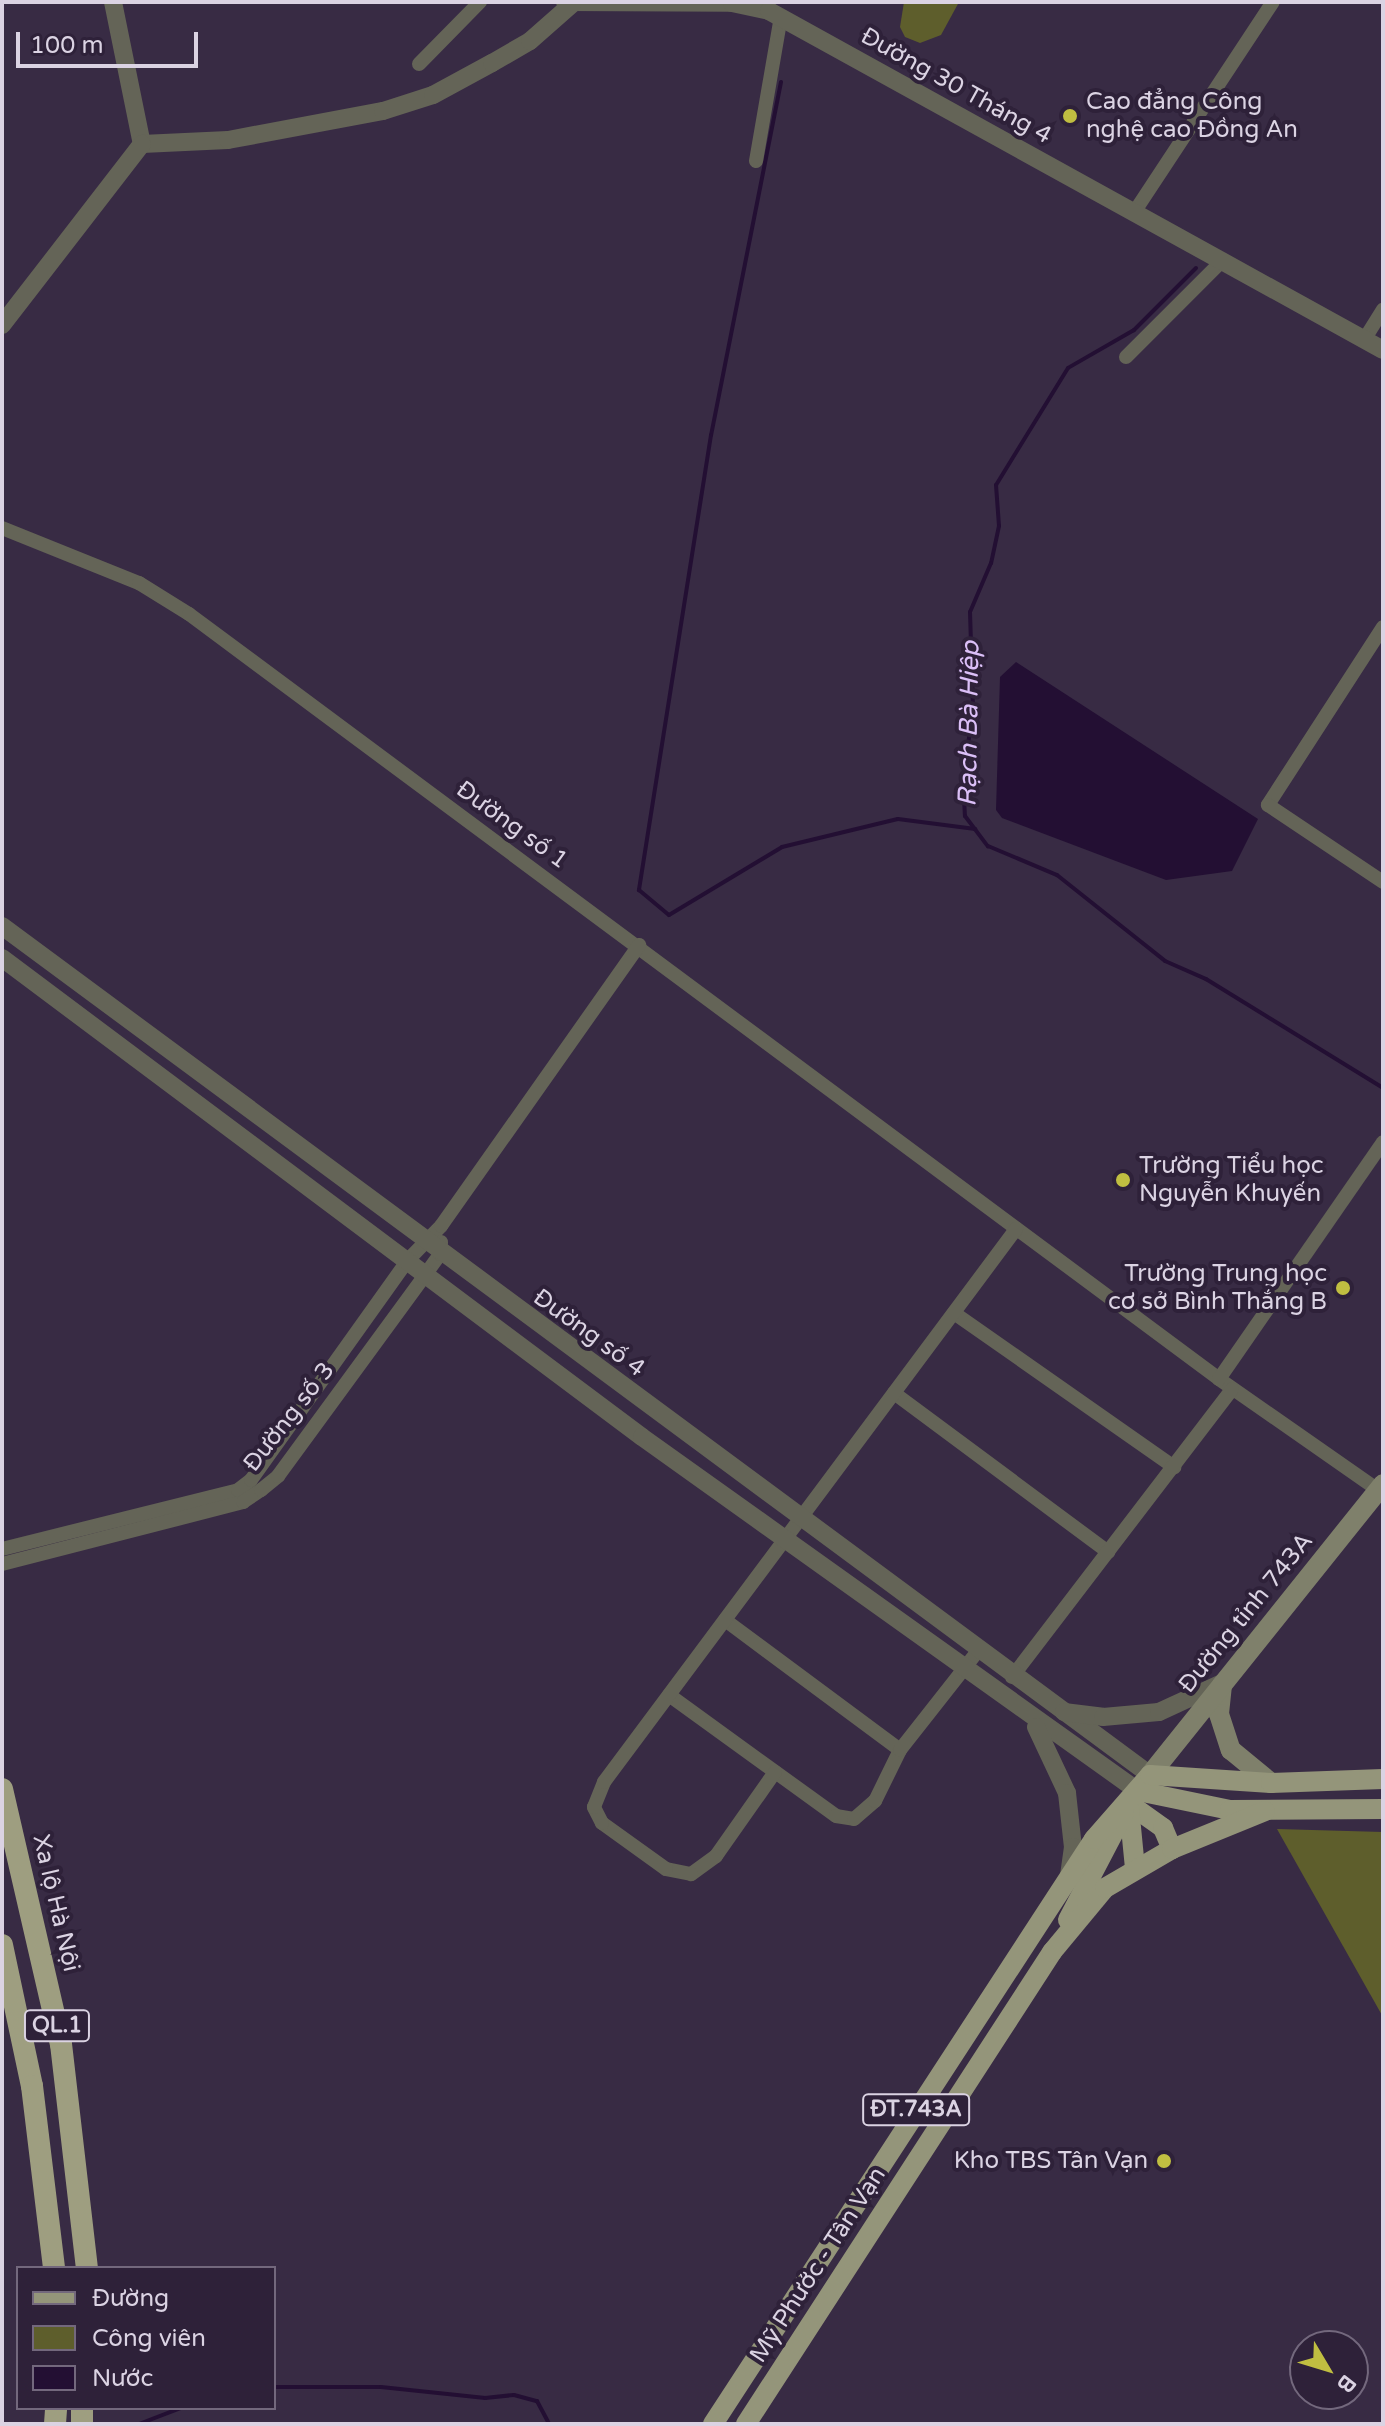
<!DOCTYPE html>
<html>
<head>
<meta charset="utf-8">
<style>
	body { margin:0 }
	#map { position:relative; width:1385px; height:2426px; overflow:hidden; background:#382b44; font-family:"Varela Round",sans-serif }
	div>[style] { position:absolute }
	.green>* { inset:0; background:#5e5e2c }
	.water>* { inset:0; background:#230f33 }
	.stream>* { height:4px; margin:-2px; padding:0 2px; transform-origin:2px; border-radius:2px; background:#230f33 }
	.minor>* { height:14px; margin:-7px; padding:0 7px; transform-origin:7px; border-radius:7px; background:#646457 }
	.tertiary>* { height:18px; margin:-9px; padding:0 9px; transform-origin:9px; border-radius:9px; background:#646457 }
	.secondary>* { height:20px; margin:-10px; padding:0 10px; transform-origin:10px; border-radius:10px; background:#7f806b }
	.primary>* { height:20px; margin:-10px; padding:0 10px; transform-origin:10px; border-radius:10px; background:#94957a }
	.trunk>* { height:22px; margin:-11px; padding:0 11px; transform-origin:11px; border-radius:11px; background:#9e9e80 }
	.dots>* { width:22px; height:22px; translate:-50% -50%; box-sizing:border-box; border:4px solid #2e2139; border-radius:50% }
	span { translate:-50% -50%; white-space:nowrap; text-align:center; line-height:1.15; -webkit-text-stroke:8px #2e2139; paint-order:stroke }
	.shield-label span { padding:2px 6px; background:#2e2139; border:2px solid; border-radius:6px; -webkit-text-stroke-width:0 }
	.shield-label { font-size:22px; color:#dbd3e3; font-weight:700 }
	.street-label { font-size:24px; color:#dbd3e3 }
	.poi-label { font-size:24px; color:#dbd3e3 }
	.left { translate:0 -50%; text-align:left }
	.right { translate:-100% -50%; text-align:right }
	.water-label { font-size:26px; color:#dbbff7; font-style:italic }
	.frame { position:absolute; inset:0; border:4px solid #dbd3e3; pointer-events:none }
	.legend { position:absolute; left:16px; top:2266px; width:260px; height:144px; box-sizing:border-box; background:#2e2139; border:2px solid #73687d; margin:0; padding:10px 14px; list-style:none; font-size:24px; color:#dbd3e3 }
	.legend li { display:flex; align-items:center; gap:16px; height:40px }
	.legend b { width:40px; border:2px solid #73687d }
	.north { position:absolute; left:1289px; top:2330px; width:80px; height:80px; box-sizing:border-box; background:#2e2139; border:2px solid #73687d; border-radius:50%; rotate:128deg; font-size:22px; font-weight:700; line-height:32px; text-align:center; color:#dbd3e3 }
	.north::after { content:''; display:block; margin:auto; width:28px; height:36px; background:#c0be41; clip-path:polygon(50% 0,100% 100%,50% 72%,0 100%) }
	.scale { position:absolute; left:16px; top:32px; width:182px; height:36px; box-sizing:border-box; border:4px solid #dbd3e3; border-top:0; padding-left:10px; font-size:24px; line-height:28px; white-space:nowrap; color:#dbd3e3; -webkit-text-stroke:6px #2e2139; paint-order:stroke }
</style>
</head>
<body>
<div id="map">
	<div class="green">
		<i style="clip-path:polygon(904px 2px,959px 2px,941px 35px,920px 43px,905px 37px,900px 27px)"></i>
		<i style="clip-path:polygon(1277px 1829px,1383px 1832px,1383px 2017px)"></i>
	</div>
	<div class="water">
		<i style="clip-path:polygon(1016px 662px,1258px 819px,1232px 871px,1166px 880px,1002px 818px,996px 810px,1000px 677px)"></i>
	</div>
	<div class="stream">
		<i style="left:781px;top:82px;width:360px;rotate:101.2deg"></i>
		<i style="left:711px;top:435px;width:461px;rotate:99deg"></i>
		<i style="left:639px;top:890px;width:39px;rotate:40deg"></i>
		<i style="left:669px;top:915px;width:132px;rotate:-31deg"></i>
		<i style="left:782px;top:847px;width:119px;rotate:-13.6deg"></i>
		<i style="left:898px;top:819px;width:78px;rotate:7.4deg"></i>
		<i style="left:1196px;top:268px;width:88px;rotate:135deg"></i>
		<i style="left:1134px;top:330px;width:76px;rotate:150.1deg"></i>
		<i style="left:1068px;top:368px;width:137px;rotate:121.6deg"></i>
		<i style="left:996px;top:485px;width:41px;rotate:85.8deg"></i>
		<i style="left:999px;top:526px;width:38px;rotate:102deg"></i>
		<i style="left:991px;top:563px;width:53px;rotate:113.2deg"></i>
		<i style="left:970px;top:612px;width:98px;rotate:88.2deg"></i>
		<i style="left:973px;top:710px;width:70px;rotate:98.2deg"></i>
		<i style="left:963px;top:779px;width:37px;rotate:87deg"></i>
		<i style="left:965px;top:816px;width:38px;rotate:53deg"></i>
		<i style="left:988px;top:846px;width:75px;rotate:22.8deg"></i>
		<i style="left:1057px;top:875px;width:138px;rotate:38.5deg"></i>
		<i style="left:1165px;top:961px;width:45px;rotate:23.7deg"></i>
		<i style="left:1206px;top:979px;width:208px;rotate:31.6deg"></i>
		<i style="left:274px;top:2387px;width:107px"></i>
		<i style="left:381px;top:2387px;width:105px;rotate:6deg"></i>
		<i style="left:485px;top:2398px;width:29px;rotate:-6deg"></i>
		<i style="left:514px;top:2395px;width:24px;rotate:15deg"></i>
		<i style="left:537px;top:2401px;width:26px;rotate:62deg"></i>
		<i style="left:139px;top:2424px;width:45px;rotate:-20.9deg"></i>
	</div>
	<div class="minor">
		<i style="left:419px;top:64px;width:87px;rotate:-45.5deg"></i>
		<i style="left:756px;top:161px;width:146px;rotate:-80.2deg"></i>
		<i style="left:1135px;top:211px;width:250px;rotate:-56.6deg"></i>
		<i style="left:1364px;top:340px;width:36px;rotate:-58deg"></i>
		<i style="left:1126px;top:357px;width:137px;rotate:-45deg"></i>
		<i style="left:2px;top:528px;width:148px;rotate:21.9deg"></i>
		<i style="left:139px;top:583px;width:59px;rotate:31.8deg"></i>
		<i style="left:189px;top:614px;width:1283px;rotate:36.6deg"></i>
		<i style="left:1219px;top:1379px;width:194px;rotate:34.9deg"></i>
		<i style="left:1383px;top:627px;width:212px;rotate:122.9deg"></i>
		<i style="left:1268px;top:805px;width:138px;rotate:33.8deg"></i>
		<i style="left:954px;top:1313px;width:269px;rotate:35deg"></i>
		<i style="left:1219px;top:1379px;width:288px;rotate:-55.3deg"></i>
		<i style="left:894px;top:1393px;width:267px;rotate:36.6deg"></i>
		<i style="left:2px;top:1549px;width:243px;rotate:-14deg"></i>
		<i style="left:238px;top:1490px;width:16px;rotate:-38deg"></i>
		<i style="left:251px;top:1480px;width:269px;rotate:-54.5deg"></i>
		<i style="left:407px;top:1261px;width:49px;rotate:-45.8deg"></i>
		<i style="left:441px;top:1226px;width:344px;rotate:-54.8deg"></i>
		<i style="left:2px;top:1564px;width:249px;rotate:-14.4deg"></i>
		<i style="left:243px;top:1502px;width:22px;rotate:-34deg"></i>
		<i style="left:261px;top:1490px;width:22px;rotate:-39deg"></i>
		<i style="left:278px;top:1476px;width:249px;rotate:-53.8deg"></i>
		<i style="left:425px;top:1275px;width:26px;rotate:-54deg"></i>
		<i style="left:440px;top:1254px;width:12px;rotate:-85deg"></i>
		<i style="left:725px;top:1620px;width:218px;rotate:36.6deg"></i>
		<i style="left:1012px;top:1677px;width:362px;rotate:-52.6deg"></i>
		<i style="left:669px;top:1695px;width:206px;rotate:35.9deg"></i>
		<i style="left:836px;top:1816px;width:18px;rotate:9deg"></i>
		<i style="left:854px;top:1819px;width:28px;rotate:-41deg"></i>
		<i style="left:875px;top:1801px;width:57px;rotate:-63.9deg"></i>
		<i style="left:900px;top:1750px;width:125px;rotate:-51.8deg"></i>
		<i style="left:775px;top:1772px;width:103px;rotate:125.1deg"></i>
		<i style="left:716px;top:1856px;width:31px;rotate:144deg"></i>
		<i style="left:691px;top:1874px;width:25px;rotate:-169deg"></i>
		<i style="left:666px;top:1869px;width:79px;rotate:-144.3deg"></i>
		<i style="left:602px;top:1823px;width:18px;rotate:-117deg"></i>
		<i style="left:594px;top:1807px;width:27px;rotate:-68deg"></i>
		<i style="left:604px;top:1782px;width:690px;rotate:-53.31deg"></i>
	</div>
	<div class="tertiary">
		<i style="left:113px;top:2px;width:145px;rotate:78.5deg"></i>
		<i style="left:565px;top:2px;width:167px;rotate:0.3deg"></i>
		<i style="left:732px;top:3px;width:38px;rotate:12deg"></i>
		<i style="left:769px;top:11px;width:701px;rotate:28.9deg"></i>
		<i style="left:142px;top:144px;width:86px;rotate:-2.7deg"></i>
		<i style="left:228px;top:140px;width:158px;rotate:-10.6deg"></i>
		<i style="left:383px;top:111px;width:52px;rotate:-17.7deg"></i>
		<i style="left:433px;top:95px;width:67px;rotate:-28.5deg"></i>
		<i style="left:492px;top:63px;width:44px;rotate:-30.1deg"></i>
		<i style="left:530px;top:41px;width:56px;rotate:-41.4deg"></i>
		<i style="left:2px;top:325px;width:229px;rotate:-52.3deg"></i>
		<i style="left:2px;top:926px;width:1428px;rotate:36.48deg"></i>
		<i style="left:2px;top:958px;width:799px;rotate:36.81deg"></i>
		<i style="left:642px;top:1437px;width:609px;rotate:35.52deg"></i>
		<i style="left:1064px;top:1712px;width:39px;rotate:7deg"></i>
		<i style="left:1103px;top:1717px;width:56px;rotate:-5.1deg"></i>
		<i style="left:1159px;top:1712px;width:69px;rotate:-24.7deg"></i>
		<i style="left:1036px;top:1727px;width:73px;rotate:64.8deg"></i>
		<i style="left:1067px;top:1793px;width:54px;rotate:83.7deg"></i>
		<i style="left:1073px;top:1847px;width:30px;rotate:98deg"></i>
	</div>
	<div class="secondary">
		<i style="left:1222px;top:1685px;width:29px;rotate:96deg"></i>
		<i style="left:1219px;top:1714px;width:38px;rotate:72deg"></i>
		<i style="left:1231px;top:1750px;width:52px;rotate:39.5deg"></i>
		<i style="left:1150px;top:1775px;width:373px;rotate:-51.3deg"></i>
	</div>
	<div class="primary">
		<i style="left:1138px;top:1791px;width:94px;rotate:11.7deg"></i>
		<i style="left:1230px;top:1810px;width:153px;rotate:-0.4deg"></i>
		<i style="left:1128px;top:1803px;width:43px;rotate:35.5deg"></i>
		<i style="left:1163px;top:1828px;width:23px;rotate:67deg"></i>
		<i style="left:1129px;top:1807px;width:61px;rotate:84.4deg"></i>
		<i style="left:1068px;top:1920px;width:121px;rotate:-62.4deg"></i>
		<i style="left:713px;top:2424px;width:698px;rotate:-56.92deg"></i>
		<i style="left:1094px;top:1839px;width:85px;rotate:-48.8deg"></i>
		<i style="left:1150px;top:1775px;width:121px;rotate:3.8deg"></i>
		<i style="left:1271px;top:1783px;width:112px;rotate:-2deg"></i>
		<i style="left:746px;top:2424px;width:563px;rotate:-57.04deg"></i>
		<i style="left:1052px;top:1952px;width:83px;rotate:-50.4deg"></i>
		<i style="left:1105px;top:1888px;width:78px;rotate:-30.2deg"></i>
		<i style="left:1172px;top:1849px;width:100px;rotate:-22.2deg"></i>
	</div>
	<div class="trunk">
		<i style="left:2px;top:1789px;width:262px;rotate:77deg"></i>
		<i style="left:61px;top:2044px;width:226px;rotate:83.4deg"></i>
		<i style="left:2px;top:1945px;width:144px;rotate:78deg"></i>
		<i style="left:32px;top:2086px;width:183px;rotate:83.1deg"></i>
		<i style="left:82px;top:2408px;width:16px;rotate:90deg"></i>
		<i style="left:55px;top:2424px;width:16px;rotate:-86deg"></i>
	</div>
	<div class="dots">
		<i style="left:1070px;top:116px;background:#c0be41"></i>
		<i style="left:1123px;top:1180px;background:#c0be41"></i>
		<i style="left:1343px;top:1288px;background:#c0be41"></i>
		<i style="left:1164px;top:2161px;background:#c0be41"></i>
	</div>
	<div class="shield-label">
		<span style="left:57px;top:2026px">QL.1</span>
		<span style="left:916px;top:2110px">ĐT.743A</span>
	</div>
	<div class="street-label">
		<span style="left:956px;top:86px;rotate:29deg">Đường 30 Tháng 4</span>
		<span style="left:512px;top:825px;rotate:36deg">Đường số 1</span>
		<span style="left:589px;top:1333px;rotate:36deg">Đường số 4</span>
		<span style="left:289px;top:1417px;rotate:-52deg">Đường số 3</span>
		<span style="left:1246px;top:1613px;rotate:-51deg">Đường tỉnh 743A</span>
		<span style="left:56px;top:1903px;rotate:77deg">Xa lộ Hà Nội</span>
		<span style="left:818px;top:2265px;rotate:-57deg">Mỹ Phước - Tân Vạn</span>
	</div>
	<div class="poi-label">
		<span class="left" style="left:1086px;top:116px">Cao đẳng Công<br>nghệ cao Đồng An</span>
		<span class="left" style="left:1139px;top:1180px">Trường Tiểu học<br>Nguyễn Khuyến</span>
		<span class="right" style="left:1327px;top:1288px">Trường Trung học<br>cơ sở Bình Thắng B</span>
		<span class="right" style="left:1148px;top:2161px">Kho TBS Tân Vạn</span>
	</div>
	<div class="water-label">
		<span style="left:969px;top:724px;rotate:-89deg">Rạch Bà Hiệp</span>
	</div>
	<div class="frame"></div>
	<ul class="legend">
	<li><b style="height:10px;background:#94957a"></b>Đường</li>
	<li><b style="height:22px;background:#5e5e2c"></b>Công viên</li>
	<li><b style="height:22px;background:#230f33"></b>Nước</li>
	</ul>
	<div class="north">B</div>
	<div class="scale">100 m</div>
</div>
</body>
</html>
